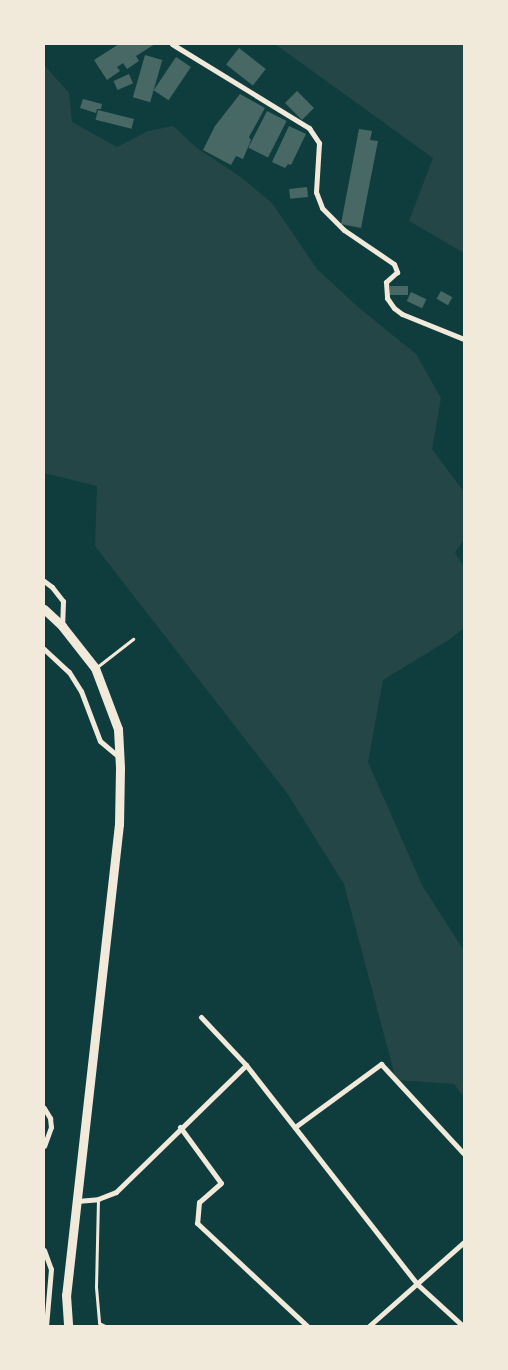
<!DOCTYPE html>
<html>
<head>
<meta charset="utf-8">
<style>
	body { margin:0 }
	#map { position:relative; width:508px; height:1370px; overflow:hidden; background:#0f3d3e; font-family:Montserrat,sans-serif }
	div>[style] { position:absolute }
	.green>* { inset:0; background:#244646 }
	.building>* { inset:0; background:#486865; transform-origin:0 0 }
	.service>* { height:3px; margin:-1.5px; padding:0 1.5px; transform-origin:1.5px; border-radius:1.5px; background:#f1e9da }
	.minor>* { height:5px; margin:-2.5px; padding:0 2.5px; transform-origin:2.5px; border-radius:2.5px; background:#f1e9da }
	.trunk>* { height:9px; margin:-4.5px; padding:0 4.5px; transform-origin:4.5px; border-radius:4.5px; background:#f1e9da }
	span { translate:-50% -50%; white-space:nowrap; text-align:center; line-height:1.15; -webkit-text-stroke:6px #f1e9da; paint-order:stroke }
	.frame { position:absolute; inset:0; border:45px solid #f1e9da; pointer-events:none }
</style>
</head>
<body>
<div id="map">
	<div class="green">
		<i style="clip-path:polygon(275px 44px,464px 44px,464px 253px,409px 221px,433px 158px)"></i>
		<i style="clip-path:polygon(44px 65px,69px 93px,72px 122px,117px 147px,148px 131px,173px 126px,197px 148px,242px 178px,272px 203px,317px 269px,358px 307px,416px 354px,441px 398px,432px 449px,464px 492px,464px 539px,455px 553px,464px 567px,464px 628px,450px 639px,383px 680px,368px 762px,422px 885px,464px 951px,464px 1097px,454px 1084px,396px 1080px,344px 884px,287px 793px,95px 546px,97px 486px,44px 473px)"></i>
	</div>
	<div class="building">
		<i style="clip-path:polygon(119px 44px,155px 44px,136px 56px,139px 61px,127px 69px,123px 63px,117px 67px,120px 71px,107px 80px,94px 60px)"></i>
		<i style="left:239px;top:48px;width:34px;height:21px;rotate:38deg"></i>
		<i style="left:145px;top:55px;width:18px;height:44px;rotate:16deg"></i>
		<i style="left:176px;top:57px;width:18px;height:40px;rotate:34deg"></i>
		<i style="left:129px;top:74px;width:10px;height:17px;rotate:66deg"></i>
		<i style="left:297px;top:91px;width:24px;height:17px;rotate:45deg"></i>
		<i style="clip-path:polygon(240px 94px,265px 108px,249px 137px,251px 140px,243px 159px,236px 156px,231px 165px,203px 150px,215px 126px)"></i>
		<i style="clip-path:polygon(83px 99px,102px 104px,101px 109px,97px 109px,96px 113px,80px 108px)"></i>
		<i style="left:98px;top:110px;width:37px;height:10px;rotate:14deg"></i>
		<i style="left:267px;top:111px;width:22px;height:41px;rotate:27deg"></i>
		<i style="clip-path:polygon(289px 126px,306px 134px,291px 165px,288px 164px,285px 168px,272px 162px)"></i>
		<i style="clip-path:polygon(359px 129px,372px 131px,370px 140px,378px 141px,361px 228px,341px 224px)"></i>
		<i style="left:307px;top:187px;width:10px;height:18px;rotate:84deg"></i>
		<i style="left:390px;top:286px;width:18px;height:9px"></i>
		<i style="left:441px;top:291px;width:13px;height:9px;rotate:29deg"></i>
		<i style="left:411px;top:292px;width:17px;height:10px;rotate:25deg"></i>
	</div>
	<div class="service">
		<i style="left:97px;top:667px;width:46px;rotate:-37.9deg"></i>
		<i style="left:98px;top:1199px;width:88px;rotate:91.3deg"></i>
		<i style="left:96px;top:1287px;width:36px;rotate:85deg"></i>
		<i style="left:99px;top:1323px;width:7px;rotate:27deg"></i>
	</div>
	<div class="minor">
		<i style="left:172px;top:44px;width:161px;rotate:31.5deg"></i>
		<i style="left:309px;top:128px;width:18px;rotate:56deg"></i>
		<i style="left:319px;top:143px;width:49px;rotate:93.5deg"></i>
		<i style="left:316px;top:192px;width:17px;rotate:69deg"></i>
		<i style="left:322px;top:208px;width:31px;rotate:45deg"></i>
		<i style="left:344px;top:230px;width:60px;rotate:34.2deg"></i>
		<i style="left:394px;top:264px;width:9px;rotate:69deg"></i>
		<i style="left:397px;top:272px;width:15px;rotate:138deg"></i>
		<i style="left:386px;top:282px;width:16px;rotate:86deg"></i>
		<i style="left:387px;top:298px;width:12px;rotate:55deg"></i>
		<i style="left:394px;top:308px;width:10px;rotate:37deg"></i>
		<i style="left:402px;top:314px;width:67px;rotate:22deg"></i>
		<i style="left:44px;top:581px;width:10px;rotate:37deg"></i>
		<i style="left:52px;top:587px;width:18px;rotate:52deg"></i>
		<i style="left:63px;top:601px;width:25px;rotate:92deg"></i>
		<i style="left:44px;top:649px;width:34px;rotate:43deg"></i>
		<i style="left:69px;top:672px;width:22px;rotate:58deg"></i>
		<i style="left:81px;top:691px;width:53px;rotate:69.2deg"></i>
		<i style="left:100px;top:741px;width:25px;rotate:40deg"></i>
		<i style="left:201px;top:1017px;width:66px;rotate:46.8deg"></i>
		<i style="left:246px;top:1065px;width:278px;rotate:52deg"></i>
		<i style="left:417px;top:1284px;width:62px;rotate:42.4deg"></i>
		<i style="left:44px;top:1108px;width:12px;rotate:59deg"></i>
		<i style="left:50px;top:1118px;width:9px;rotate:84deg"></i>
		<i style="left:51px;top:1127px;width:20px;rotate:110deg"></i>
		<i style="left:180px;top:1127px;width:69px;rotate:53.8deg"></i>
		<i style="left:221px;top:1183px;width:29px;rotate:139deg"></i>
		<i style="left:199px;top:1202px;width:21px;rotate:95deg"></i>
		<i style="left:197px;top:1223px;width:151px;rotate:43.1deg"></i>
		<i style="left:295px;top:1127px;width:107px;rotate:-36.2deg"></i>
		<i style="left:381px;top:1064px;width:122px;rotate:47.3deg"></i>
		<i style="left:77px;top:1201px;width:21px;rotate:-5deg"></i>
		<i style="left:98px;top:1199px;width:19px;rotate:-21deg"></i>
		<i style="left:116px;top:1192px;width:182px;rotate:-44.3deg"></i>
		<i style="left:44px;top:1250px;width:20px;rotate:70deg"></i>
		<i style="left:51px;top:1269px;width:57px;rotate:95deg"></i>
		<i style="left:369px;top:1326px;width:127px;rotate:-41.5deg"></i>
	</div>
	<div class="trunk">
		<i style="left:44px;top:609px;width:25px;rotate:43deg"></i>
		<i style="left:62px;top:626px;width:53px;rotate:51.8deg"></i>
		<i style="left:95px;top:668px;width:65px;rotate:69.3deg"></i>
		<i style="left:118px;top:729px;width:39px;rotate:87deg"></i>
		<i style="left:120px;top:768px;width:56px;rotate:91deg"></i>
		<i style="left:119px;top:824px;width:474px;rotate:96.4deg"></i>
		<i style="left:66px;top:1295px;width:31px;rotate:86deg"></i>
	</div>
	<div class="frame"></div>
</div>
</body>
</html>
